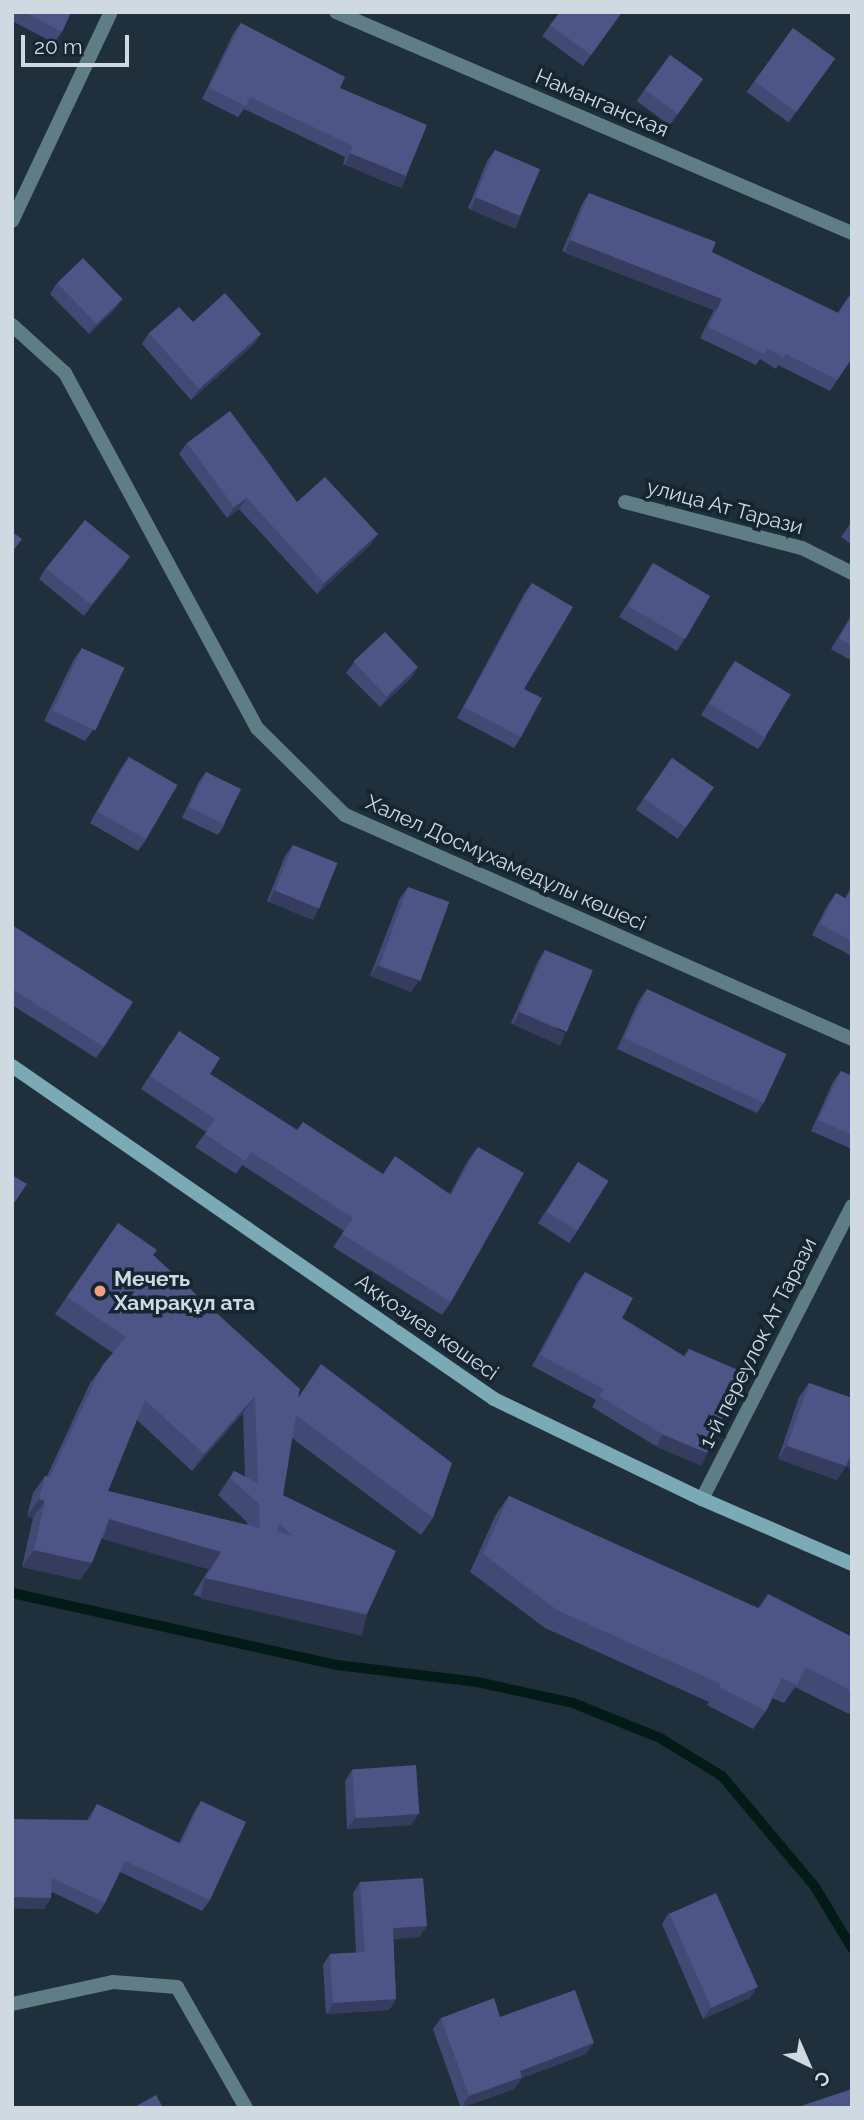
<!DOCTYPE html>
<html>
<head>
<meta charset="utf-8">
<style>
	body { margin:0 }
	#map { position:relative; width:864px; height:2120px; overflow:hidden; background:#1f2f3c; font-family:Raleway,sans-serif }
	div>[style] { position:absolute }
	.stream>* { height:10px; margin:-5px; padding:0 5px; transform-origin:5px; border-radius:5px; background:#031b17 }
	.minor>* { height:14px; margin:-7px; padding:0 7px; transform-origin:7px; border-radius:7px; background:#5f7d84 }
	.tertiary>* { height:14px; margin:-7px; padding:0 7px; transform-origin:7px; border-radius:7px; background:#5f7d84 }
	.secondary>* { height:14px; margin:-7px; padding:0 7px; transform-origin:7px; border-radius:7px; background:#79aab5 }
	.wall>* { inset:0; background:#424974; transform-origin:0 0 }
	.shaded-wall>* { inset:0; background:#363c5e; transform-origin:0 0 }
	.building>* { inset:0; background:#4d5587; transform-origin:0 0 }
	.dots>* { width:19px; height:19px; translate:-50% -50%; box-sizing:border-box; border:4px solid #162532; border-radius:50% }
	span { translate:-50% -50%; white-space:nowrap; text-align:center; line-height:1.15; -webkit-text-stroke:7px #162532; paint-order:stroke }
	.street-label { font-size:21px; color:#cfd9e2 }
	.poi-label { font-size:21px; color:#cfd9e2; font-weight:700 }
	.left { translate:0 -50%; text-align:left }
	.frame { position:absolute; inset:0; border:14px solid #cfd9e2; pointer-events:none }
	.north { position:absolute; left:773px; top:2029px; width:70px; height:70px; -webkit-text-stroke:5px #162532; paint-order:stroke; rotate:136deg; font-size:19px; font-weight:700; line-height:28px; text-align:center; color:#cfd9e2 }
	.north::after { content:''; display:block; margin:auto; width:24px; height:32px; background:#cfd9e2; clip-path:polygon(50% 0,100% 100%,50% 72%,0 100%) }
	.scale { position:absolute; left:21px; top:35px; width:108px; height:32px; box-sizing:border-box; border:4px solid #cfd9e2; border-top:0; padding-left:9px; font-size:21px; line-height:24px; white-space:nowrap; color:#cfd9e2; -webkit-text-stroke:5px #162532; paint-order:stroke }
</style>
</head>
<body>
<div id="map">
	<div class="stream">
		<i style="left:12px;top:1593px;width:333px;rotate:12.5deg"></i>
		<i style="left:337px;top:1665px;width:141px;rotate:6.9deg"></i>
		<i style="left:477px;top:1682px;width:98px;rotate:12.3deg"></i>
		<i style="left:573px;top:1703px;width:94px;rotate:21.9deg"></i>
		<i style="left:660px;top:1738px;width:73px;rotate:31.5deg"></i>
		<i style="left:722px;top:1776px;width:145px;rotate:50deg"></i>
		<i style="left:815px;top:1887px;width:71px;rotate:58.8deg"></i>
	</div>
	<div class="minor">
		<i style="left:12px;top:221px;width:231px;rotate:-64.7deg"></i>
		<i style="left:12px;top:325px;width:72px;rotate:42.2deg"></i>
		<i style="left:65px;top:373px;width:404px;rotate:61.6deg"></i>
		<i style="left:257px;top:728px;width:124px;rotate:44.7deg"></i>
		<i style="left:345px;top:815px;width:554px;rotate:23.84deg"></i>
		<i style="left:625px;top:502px;width:183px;rotate:14.6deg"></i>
		<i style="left:802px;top:548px;width:56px;rotate:26.6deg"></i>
		<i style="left:702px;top:1499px;width:329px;rotate:-62.9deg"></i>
		<i style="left:12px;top:2004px;width:103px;rotate:-12.3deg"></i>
		<i style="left:113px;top:1982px;width:64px;rotate:4.5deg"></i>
		<i style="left:177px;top:1987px;width:139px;rotate:60.3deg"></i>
	</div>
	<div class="tertiary">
		<i style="left:336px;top:12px;width:561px;rotate:23.19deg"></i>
	</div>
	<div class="secondary">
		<i style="left:12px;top:1066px;width:586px;rotate:34.64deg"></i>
		<i style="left:494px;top:1399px;width:231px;rotate:25.7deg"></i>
		<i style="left:702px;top:1499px;width:163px;rotate:23.4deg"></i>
	</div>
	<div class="wall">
		<i style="clip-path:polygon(12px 12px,71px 12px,62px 32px,54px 43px,12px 21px)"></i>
		<i style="clip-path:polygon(560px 12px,622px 12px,583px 66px,542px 36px)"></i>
		<i style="clip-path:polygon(241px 23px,340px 88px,398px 187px,343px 164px,345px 157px,244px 109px,238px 117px,202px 99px,233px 34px)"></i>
		<i style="left:793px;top:28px;width:52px;height:79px;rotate:36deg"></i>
		<i style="left:670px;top:55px;width:41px;height:57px;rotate:36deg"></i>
		<i style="clip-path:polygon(495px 150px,513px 227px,468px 208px,487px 161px)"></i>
		<i style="clip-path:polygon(589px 193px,838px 313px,850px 295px,852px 358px,830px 391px,778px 365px,776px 369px,760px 359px,756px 365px,700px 338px,714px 310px,562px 251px,582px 204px)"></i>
		<i style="clip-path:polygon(57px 283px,122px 299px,114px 310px,89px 334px,50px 294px)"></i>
		<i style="clip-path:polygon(193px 322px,261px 334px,253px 345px,191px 400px,142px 344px,149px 333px)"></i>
		<i style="clip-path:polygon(187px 443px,297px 502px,378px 534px,370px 545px,317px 594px,239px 509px,227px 518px,179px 454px)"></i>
		<i style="clip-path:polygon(852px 521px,852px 545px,841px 537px)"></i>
		<i style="clip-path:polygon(130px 556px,84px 616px,39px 579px,46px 568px)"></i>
		<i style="clip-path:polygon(653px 563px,684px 640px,677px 651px,619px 617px)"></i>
		<i style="clip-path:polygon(532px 583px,521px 737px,514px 748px,457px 718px,524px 594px)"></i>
		<i style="clip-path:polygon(852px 614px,852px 661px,831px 649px)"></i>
		<i style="clip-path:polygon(82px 648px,93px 730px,85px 741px,44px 721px,74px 659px)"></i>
		<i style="clip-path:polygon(735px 661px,766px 738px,758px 749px,701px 715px,727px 672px)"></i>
		<i style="clip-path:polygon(354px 662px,418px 667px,411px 678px,380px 707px,346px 673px)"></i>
		<i style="clip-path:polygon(129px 757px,146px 840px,138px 851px,90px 823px,121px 768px)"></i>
		<i style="left:672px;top:758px;width:51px;height:63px;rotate:35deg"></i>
		<i style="clip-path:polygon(206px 772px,225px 824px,218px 835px,182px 818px,198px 783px)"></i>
		<i style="clip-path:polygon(293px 845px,318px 908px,310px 919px,267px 901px,285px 856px)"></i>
		<i style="clip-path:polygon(852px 886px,852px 956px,812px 935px,828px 904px,836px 893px,845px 898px)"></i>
		<i style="clip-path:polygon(408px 887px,411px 992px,370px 976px,400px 898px)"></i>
		<i style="clip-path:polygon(12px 925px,104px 1047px,96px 1058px,12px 1005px)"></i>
		<i style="clip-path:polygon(545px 950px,558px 1044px,511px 1023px,538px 961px)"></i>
		<i style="clip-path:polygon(647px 989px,764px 1102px,757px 1113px,617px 1049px,639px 1000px)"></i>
		<i style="clip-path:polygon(170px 1044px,210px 1074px,297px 1130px,383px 1174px,450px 1194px,468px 1160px,478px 1147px,451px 1302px,442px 1315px,333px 1247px,344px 1231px,242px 1165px,236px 1174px,195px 1147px,206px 1132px,141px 1089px)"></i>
		<i style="clip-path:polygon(841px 1071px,852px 1076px,852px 1149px,811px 1131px,833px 1082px)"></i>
		<i style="clip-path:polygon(578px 1162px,577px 1232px,569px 1243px,538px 1223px)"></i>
		<i style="clip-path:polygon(evenodd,118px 1223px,153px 1255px,298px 1397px,433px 1518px,421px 1535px,292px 1438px,283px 1495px,367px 1614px,355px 1632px,193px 1595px,209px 1569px,102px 1538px,80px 1580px,22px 1567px,33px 1518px,27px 1516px,33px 1493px,45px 1476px,47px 1476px,90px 1383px,113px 1353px,55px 1314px,118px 1223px,243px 1413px,245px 1477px,234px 1471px,218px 1495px,247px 1522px,247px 1525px,108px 1491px,137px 1420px,192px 1471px,243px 1413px)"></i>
		<i style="clip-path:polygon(585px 1272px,622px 1318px,684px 1356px,689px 1349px,699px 1464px,654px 1445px,592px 1407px,596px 1400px,532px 1366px,577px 1283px)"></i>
		<i style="clip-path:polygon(809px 1383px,852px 1398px,852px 1469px,846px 1466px,837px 1480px,778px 1459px,799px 1397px)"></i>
		<i style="clip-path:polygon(509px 1496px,758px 1608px,768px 1594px,852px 1637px,852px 1710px,849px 1714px,795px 1687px,784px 1703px,772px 1698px,766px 1711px,753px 1729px,707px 1705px,709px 1702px,545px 1628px,470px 1572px,496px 1514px)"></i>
		<i style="clip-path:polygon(352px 1770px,411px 1825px,347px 1829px,345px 1781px)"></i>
		<i style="clip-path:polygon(201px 1801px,210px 1900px,202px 1911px,120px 1872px,105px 1903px,98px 1914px,52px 1892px,44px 1909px,12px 1908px,87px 1820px,97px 1804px,179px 1843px,194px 1812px)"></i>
		<i style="clip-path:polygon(360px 1882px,427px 1926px,419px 1937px,393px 1939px,396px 1999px,389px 2010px,326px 2014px,323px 1965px,330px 1954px,356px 1953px,353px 1893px)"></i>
		<i style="clip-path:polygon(669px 1913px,750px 1998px,703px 2019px,662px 1924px)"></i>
		<i style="clip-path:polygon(441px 2018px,586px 2054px,522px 2078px,514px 2089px,461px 2108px,433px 2029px)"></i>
	</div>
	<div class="shaded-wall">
		<i style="left:350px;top:153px;width:61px;height:13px;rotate:22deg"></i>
		<i style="left:476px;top:197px;width:49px;height:14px;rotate:23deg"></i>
		<i style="left:570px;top:240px;width:163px;height:14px;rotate:21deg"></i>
		<i style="clip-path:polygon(122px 299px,114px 310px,89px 334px,97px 323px)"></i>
		<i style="clip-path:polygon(261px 334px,253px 345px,191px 400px,199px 389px)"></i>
		<i style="clip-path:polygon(247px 498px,239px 509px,227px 518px,234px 507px)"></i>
		<i style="clip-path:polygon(378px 534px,370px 545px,317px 594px,324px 583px)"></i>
		<i style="clip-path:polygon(130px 556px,123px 567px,84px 616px,91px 605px)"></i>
		<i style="clip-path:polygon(418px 667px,411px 678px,380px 707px,388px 696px)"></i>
		<i style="left:274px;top:890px;width:48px;height:13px;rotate:22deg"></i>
		<i style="clip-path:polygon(378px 965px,419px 981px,411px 992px,370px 976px)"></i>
		<i style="left:519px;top:1012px;width:51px;height:14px;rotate:24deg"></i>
		<i style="clip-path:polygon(255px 1396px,243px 1413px,192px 1471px,204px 1454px)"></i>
		<i style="left:662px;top:1434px;width:49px;height:14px;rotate:23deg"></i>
		<i style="clip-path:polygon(787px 1446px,852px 1452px,852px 1469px,846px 1466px,837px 1480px,778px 1459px)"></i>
		<i style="clip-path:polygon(39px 1499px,45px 1501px,33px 1518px,27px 1516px)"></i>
		<i style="left:109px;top:1519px;width:117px;height:21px;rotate:16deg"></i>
		<i style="clip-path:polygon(34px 1550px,92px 1563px,80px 1580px,22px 1567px)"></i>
		<i style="left:205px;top:1578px;width:166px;height:21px;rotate:13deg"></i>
		<i style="clip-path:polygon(419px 1814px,411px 1825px,347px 1829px,355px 1818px)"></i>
		<i style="clip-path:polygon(12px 1897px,51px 1898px,44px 1909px,12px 1908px)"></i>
		<i style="clip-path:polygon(427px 1926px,419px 1937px,385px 1939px,393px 1928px)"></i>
		<i style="clip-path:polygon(757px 1987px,750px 1998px,703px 2019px,711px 2008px)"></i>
		<i style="clip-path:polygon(396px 1999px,389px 2010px,326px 2014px,333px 2003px)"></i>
		<i style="clip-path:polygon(594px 2043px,586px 2054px,522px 2078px,514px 2089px,461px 2108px,469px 2096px,520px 2071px)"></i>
	</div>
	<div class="building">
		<i style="clip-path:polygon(25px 12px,71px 12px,62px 32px)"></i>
		<i style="clip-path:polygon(560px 12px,622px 12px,591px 55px,550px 25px)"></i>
		<i style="clip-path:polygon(241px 23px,345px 77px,340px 88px,427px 125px,406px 176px,350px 153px,353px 146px,250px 97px,246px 106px,209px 88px)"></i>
		<i style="left:793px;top:28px;width:52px;height:66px;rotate:36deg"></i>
		<i style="left:670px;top:55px;width:41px;height:43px;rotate:36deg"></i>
		<i style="left:495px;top:150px;width:49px;height:51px;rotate:23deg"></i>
		<i style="clip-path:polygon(589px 193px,716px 242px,712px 252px,838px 313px,850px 295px,852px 296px,852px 358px,837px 380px,786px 354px,783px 358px,767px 348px,764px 354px,708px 327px,722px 299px,570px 240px)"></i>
		<i style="left:83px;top:258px;width:57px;height:36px;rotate:46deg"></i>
		<i style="clip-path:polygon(225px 293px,261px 334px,199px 389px,149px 333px,179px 307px,193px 322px)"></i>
		<i style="clip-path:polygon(230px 411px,297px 502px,325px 477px,378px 534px,324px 583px,247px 498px,234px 507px,187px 443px)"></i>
		<i style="left:85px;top:520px;width:58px;height:62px;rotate:39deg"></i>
		<i style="clip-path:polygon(12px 532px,22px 539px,12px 552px)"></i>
		<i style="left:653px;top:563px;width:66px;height:50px;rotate:30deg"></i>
		<i style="clip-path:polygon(532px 583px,573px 607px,524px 689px,542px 698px,521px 737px,464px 707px)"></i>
		<i style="clip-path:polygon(852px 616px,852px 646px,839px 638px)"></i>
		<i style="left:385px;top:632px;width:48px;height:43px;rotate:47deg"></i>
		<i style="left:82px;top:648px;width:47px;height:69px;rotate:25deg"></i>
		<i style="left:735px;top:661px;width:65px;height:50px;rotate:31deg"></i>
		<i style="left:129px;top:757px;width:56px;height:63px;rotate:30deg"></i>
		<i style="left:672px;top:758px;width:51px;height:49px;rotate:35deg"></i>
		<i style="left:206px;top:772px;width:39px;height:39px;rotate:26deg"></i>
		<i style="left:293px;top:845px;width:48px;height:49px;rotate:22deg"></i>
		<i style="left:408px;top:887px;width:44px;height:84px;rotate:20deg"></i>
		<i style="clip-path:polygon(852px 889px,852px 941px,820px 924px,836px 893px,846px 899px)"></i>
		<i style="clip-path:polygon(12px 925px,133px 1002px,104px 1047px,12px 989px)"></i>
		<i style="left:545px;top:950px;width:52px;height:67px;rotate:23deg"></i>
		<i style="left:647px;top:989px;width:154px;height:54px;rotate:25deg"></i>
		<i style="clip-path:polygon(179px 1031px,220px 1058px,210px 1074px,297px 1130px,303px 1122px,383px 1174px,395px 1156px,451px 1195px,478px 1147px,524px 1173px,451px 1302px,342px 1234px,353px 1218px,251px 1152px,245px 1161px,205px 1134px,215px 1119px,150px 1076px)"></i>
		<i style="clip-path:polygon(841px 1071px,852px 1076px,852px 1135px,818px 1120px)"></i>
		<i style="left:578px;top:1162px;width:36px;height:59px;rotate:32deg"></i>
		<i style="clip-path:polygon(12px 1175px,27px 1184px,12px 1206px)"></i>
		<i style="clip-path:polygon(evenodd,118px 1223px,157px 1250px,153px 1255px,300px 1389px,298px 1398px,321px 1364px,452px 1463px,433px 1518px,296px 1415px,283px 1495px,396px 1551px,367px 1614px,205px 1578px,221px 1552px,109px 1519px,92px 1563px,34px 1550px,45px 1501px,39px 1499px,45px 1476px,50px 1477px,102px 1366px,126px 1337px,67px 1297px,118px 1223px,255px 1396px,258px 1483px,234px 1471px,230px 1478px,259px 1504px,260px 1528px,108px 1491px,145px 1400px,204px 1454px,255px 1396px,118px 1223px,279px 1523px,293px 1536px,277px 1532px,279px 1523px)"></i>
		<i style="clip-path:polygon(585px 1272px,633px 1298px,622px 1318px,685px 1357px,689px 1349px,743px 1372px,707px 1453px,662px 1434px,599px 1396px,604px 1389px,540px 1355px)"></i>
		<i style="clip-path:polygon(809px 1383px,852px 1398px,852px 1452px,846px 1466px,787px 1446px)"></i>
		<i style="clip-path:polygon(509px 1496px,760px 1609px,768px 1594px,852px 1637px,852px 1691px,806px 1667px,797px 1685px,782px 1678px,766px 1711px,719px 1687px,721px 1684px,557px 1610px,483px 1554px)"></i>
		<i style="left:416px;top:1765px;width:49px;height:64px;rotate:86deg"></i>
		<i style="clip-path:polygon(201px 1801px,246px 1822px,210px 1900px,125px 1861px,105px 1903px,52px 1878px,51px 1898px,12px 1897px,12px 1819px,90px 1820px,97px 1804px,181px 1844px)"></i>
		<i style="clip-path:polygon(423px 1878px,427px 1926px,393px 1928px,396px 1999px,333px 2003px,330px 1954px,365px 1952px,360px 1882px)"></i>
		<i style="left:716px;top:1893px;width:103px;height:51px;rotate:66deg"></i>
		<i style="clip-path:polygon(575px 1990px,594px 2043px,520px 2071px,522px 2077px,469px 2096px,441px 2018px,494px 1998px,500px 2017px)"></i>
		<i style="clip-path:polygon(852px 2089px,852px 2108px,795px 2108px)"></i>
		<i style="clip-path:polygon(156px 2095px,163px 2108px,133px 2108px)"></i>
	</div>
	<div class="dots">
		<i style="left:100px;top:1291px;background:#f2a080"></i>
	</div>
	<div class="street-label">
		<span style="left:602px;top:103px;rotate:23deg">Наманганская</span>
		<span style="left:725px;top:507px;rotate:15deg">улица Ат Тарази</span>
		<span style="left:506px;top:863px;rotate:24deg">Халел Досмұхамедұлы көшесі</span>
		<span style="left:427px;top:1327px;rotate:35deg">Аққозиев көшесі</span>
		<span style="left:758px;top:1343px;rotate:-63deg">1-й переулок Ат Тарази</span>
	</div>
	<div class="poi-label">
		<span class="left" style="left:114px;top:1291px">Мечеть<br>Хамрақұл ата</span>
	</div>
	<div class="frame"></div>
	<div class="north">С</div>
	<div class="scale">20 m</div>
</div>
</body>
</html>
